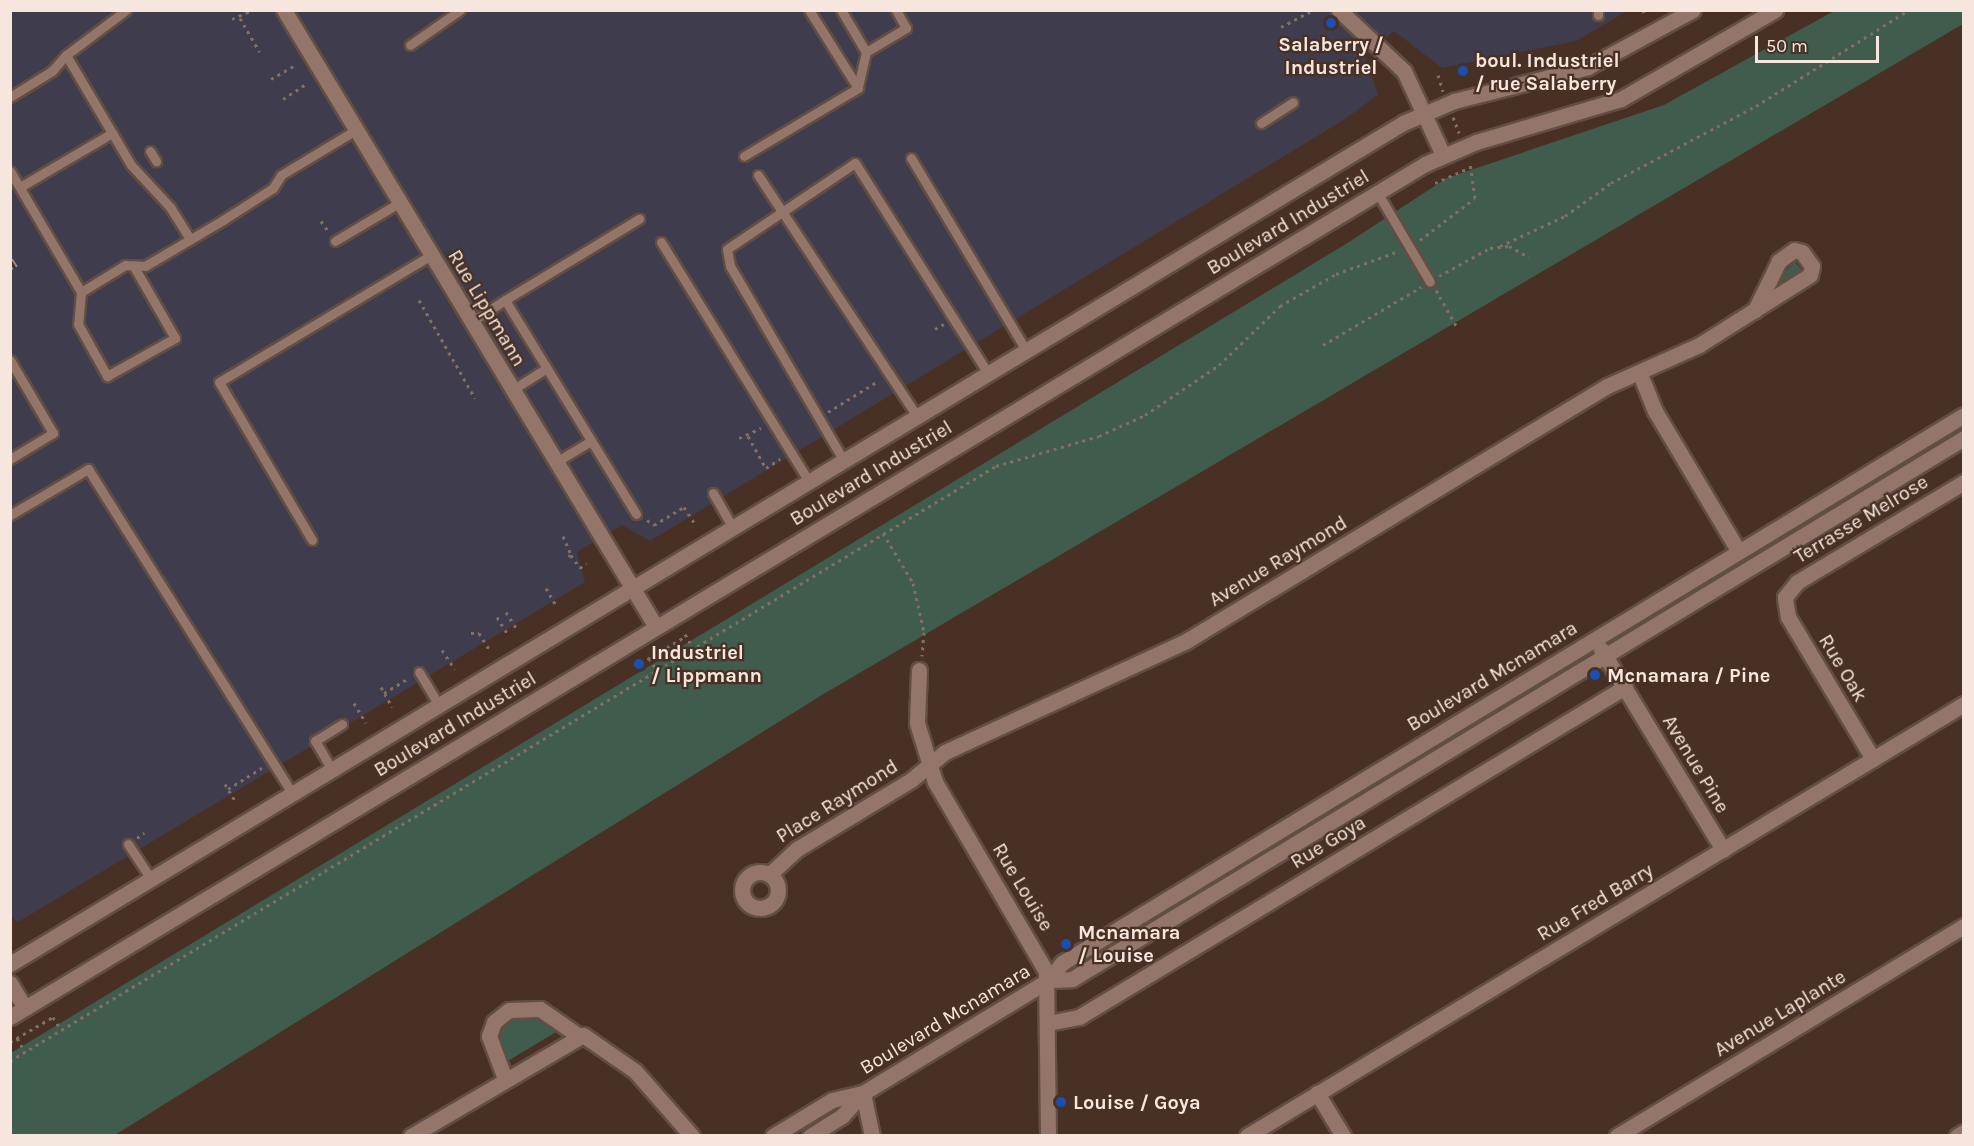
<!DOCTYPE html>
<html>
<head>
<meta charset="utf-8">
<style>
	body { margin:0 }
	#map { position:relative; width:1974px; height:1146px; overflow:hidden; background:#493025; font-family:Karla,sans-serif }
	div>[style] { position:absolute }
	.industrial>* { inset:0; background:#3f3c4d }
	.green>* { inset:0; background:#405c4c }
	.path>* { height:3px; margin-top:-1.5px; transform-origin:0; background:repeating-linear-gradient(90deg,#846e64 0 3px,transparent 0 7.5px) }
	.roads { filter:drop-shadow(2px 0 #624e43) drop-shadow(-2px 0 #624e43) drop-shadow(0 2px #624e43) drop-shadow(0 -2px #624e43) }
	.lane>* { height:9px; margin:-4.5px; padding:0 4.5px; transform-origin:4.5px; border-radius:4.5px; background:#937669 }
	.street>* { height:15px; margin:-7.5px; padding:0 7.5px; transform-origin:7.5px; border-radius:7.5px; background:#937669 }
	.street>.ring { margin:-7.5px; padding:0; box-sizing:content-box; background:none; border:15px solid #937669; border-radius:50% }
	.secondary>* { height:15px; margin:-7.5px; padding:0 7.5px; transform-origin:7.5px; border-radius:7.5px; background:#937669 }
	.rail>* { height:7px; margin-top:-3.5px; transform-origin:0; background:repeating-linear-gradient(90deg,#493025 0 14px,#9e8a80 0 28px); box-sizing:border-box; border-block:2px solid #9e8a80 }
	.dots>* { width:16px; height:16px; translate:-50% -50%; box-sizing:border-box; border:3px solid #493025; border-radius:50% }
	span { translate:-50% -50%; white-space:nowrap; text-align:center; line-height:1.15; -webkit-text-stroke:4.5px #493025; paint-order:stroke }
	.poi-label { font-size:20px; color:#f6e6de; font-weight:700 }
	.left { translate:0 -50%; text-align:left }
	.street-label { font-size:20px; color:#f6e6de }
	.frame { position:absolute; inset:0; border:12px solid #f6e6de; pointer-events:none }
	.scale { position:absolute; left:1755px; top:36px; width:124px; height:27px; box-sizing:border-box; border:3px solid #f6e6de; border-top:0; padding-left:8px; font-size:18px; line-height:21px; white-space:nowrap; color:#f6e6de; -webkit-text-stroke:4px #493025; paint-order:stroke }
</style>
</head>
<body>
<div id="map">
	<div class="industrial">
		<i style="clip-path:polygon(10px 11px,1627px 11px,1576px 41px,1442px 68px,1394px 31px,1365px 56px,1378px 95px,1342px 121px,650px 541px,622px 525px,577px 552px,585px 582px,18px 922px,10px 916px)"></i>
	</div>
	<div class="green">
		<i style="clip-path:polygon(1834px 11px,1963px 11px,1963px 24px,822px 695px,115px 1135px,11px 1136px,11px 1053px,1349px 242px,1447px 178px,1664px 105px)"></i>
		<i style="clip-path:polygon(1795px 262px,1802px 270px,1779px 283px,1777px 280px)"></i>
		<i style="clip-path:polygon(519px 1015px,546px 1020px,556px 1032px,508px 1061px,497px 1034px)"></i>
	</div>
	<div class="path">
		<i style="left:1643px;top:10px;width:3px;rotate:72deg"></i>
		<i style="left:240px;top:18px;width:39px;rotate:60deg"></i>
		<i style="left:232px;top:19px;width:22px;rotate:-24deg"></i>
		<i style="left:1281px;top:27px;width:36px;rotate:-28deg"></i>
		<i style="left:1438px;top:75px;width:17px;rotate:73deg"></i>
		<i style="left:271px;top:79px;width:28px;rotate:-30deg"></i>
		<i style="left:283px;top:99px;width:27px;rotate:-33deg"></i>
		<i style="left:1453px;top:117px;width:17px;rotate:69deg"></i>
		<i style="left:1435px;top:183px;width:39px;rotate:-24deg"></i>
		<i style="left:321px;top:221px;width:14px;rotate:54deg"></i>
		<i style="left:1420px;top:240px;width:69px;rotate:-37.4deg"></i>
		<i style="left:1475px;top:198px;width:37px;rotate:-98deg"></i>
		<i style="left:1500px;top:246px;width:72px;rotate:-24.8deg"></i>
		<i style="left:1565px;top:216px;width:57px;rotate:-35.7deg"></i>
		<i style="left:1611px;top:183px;width:164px;rotate:-28deg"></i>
		<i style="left:1756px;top:106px;width:181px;rotate:-32.1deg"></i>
		<i style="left:1439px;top:276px;width:58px;rotate:-28.8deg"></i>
		<i style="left:1490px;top:248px;width:19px;rotate:-6deg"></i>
		<i style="left:1509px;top:246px;width:23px;rotate:29deg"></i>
		<i style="left:1436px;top:290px;width:43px;rotate:60.4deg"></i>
		<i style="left:419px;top:300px;width:113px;rotate:60.3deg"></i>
		<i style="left:935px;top:329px;width:10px;rotate:-29deg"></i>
		<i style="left:1323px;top:345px;width:114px;rotate:-30.6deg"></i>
		<i style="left:828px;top:412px;width:59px;rotate:-31.8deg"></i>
		<i style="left:748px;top:436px;width:37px;rotate:61deg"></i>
		<i style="left:766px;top:468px;width:17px;rotate:-33deg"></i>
		<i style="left:739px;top:438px;width:24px;rotate:-24deg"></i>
		<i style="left:647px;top:520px;width:9px;rotate:36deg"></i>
		<i style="left:654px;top:525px;width:35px;rotate:-31deg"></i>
		<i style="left:684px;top:507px;width:20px;rotate:57deg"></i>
		<i style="left:883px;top:533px;width:58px;rotate:59deg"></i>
		<i style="left:913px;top:583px;width:50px;rotate:77.3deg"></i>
		<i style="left:924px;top:632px;width:24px;rotate:95deg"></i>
		<i style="left:563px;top:536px;width:21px;rotate:67deg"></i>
		<i style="left:571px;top:555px;width:4px;rotate:153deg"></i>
		<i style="left:571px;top:555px;width:16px;rotate:55deg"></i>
		<i style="left:580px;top:568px;width:8px;rotate:-40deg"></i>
		<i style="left:546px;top:588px;width:22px;rotate:60deg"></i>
		<i style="left:506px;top:612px;width:22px;rotate:58deg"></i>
		<i style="left:497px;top:617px;width:22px;rotate:58deg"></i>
		<i style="left:471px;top:633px;width:8px"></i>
		<i style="left:479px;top:633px;width:19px;rotate:58deg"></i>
		<i style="left:685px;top:634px;width:16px;rotate:60deg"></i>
		<i style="left:442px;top:650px;width:23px;rotate:56deg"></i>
		<i style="left:649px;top:658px;width:14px;rotate:56deg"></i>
		<i style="left:641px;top:663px;width:52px;rotate:-31deg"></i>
		<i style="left:381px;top:687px;width:23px;rotate:61deg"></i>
		<i style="left:384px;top:693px;width:29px;rotate:-31deg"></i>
		<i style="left:354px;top:703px;width:23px;rotate:59deg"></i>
		<i style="left:225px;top:784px;width:21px;rotate:59deg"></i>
		<i style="left:228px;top:789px;width:40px;rotate:-32deg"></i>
		<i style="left:137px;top:838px;width:9px;rotate:-36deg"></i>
		<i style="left:17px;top:1038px;width:16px;rotate:60deg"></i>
		<i style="left:10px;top:1042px;width:50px;rotate:-30.2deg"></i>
		<i style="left:53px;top:1017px;width:15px;rotate:58deg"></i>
		<i style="left:10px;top:1061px;width:1152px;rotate:-31.11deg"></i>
		<i style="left:996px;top:466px;width:107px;rotate:-16.2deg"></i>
		<i style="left:1099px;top:436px;width:51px;rotate:-24.5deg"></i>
		<i style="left:1145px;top:415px;width:89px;rotate:-34deg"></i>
		<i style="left:1219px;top:365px;width:85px;rotate:-44deg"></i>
		<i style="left:1280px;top:306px;width:64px;rotate:-29.7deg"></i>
		<i style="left:1336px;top:274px;width:67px;rotate:-20.1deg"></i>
	</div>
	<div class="roads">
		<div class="lane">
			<i style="left:126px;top:10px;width:75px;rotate:143.1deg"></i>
			<i style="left:66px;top:55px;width:128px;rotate:59.4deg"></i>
			<i style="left:131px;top:165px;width:57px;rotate:47.1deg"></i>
			<i style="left:170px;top:207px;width:38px;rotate:58deg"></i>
			<i style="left:841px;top:10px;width:49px;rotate:59.2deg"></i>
			<i style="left:866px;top:52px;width:37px;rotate:103deg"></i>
			<i style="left:1598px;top:10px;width:5px;rotate:90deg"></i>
			<i style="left:410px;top:45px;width:61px;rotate:-35deg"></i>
			<i style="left:866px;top:52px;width:47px;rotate:-31deg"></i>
			<i style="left:906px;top:28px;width:21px;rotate:-119deg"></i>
			<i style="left:10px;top:97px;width:49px;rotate:-31.8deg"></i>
			<i style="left:52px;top:71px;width:21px;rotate:-49deg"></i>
			<i style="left:1261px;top:123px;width:38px;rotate:-33deg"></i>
			<i style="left:150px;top:151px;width:12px;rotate:59deg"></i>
			<i style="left:744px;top:156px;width:133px;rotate:-30.8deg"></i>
			<i style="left:858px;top:88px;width:92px;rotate:-122.1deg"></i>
			<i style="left:911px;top:158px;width:224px;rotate:59.1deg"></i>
			<i style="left:10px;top:171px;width:140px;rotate:59.6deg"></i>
			<i style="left:81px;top:292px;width:52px;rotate:-31.5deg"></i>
			<i style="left:125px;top:265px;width:20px;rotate:3deg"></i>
			<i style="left:145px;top:266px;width:91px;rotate:-30.5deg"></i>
			<i style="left:223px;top:220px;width:59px;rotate:-32.6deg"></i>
			<i style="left:273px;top:188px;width:15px;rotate:-58deg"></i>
			<i style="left:281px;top:175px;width:87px;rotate:-31deg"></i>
			<i style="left:758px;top:175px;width:289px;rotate:56.6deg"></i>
			<i style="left:20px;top:187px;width:107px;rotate:-30.4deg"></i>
			<i style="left:1377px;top:192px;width:104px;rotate:59.5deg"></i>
			<i style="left:335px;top:241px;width:74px;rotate:-30.7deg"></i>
			<i style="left:661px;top:242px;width:282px;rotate:58.3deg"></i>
			<i style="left:81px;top:292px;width:32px;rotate:95deg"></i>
			<i style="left:78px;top:324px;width:60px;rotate:60.9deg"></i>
			<i style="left:107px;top:376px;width:78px;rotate:-29.2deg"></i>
			<i style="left:175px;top:338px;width:84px;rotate:-119.9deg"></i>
			<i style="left:505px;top:300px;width:157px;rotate:-31.2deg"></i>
			<i style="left:471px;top:322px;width:40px;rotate:-32.9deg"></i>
			<i style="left:505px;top:300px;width:251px;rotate:58.5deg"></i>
			<i style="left:10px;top:360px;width:85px;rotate:59.5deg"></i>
			<i style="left:53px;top:433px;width:50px;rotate:148.8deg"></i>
			<i style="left:512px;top:390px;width:41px;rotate:-32.2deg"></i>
			<i style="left:844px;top:461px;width:226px;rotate:-120.3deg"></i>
			<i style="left:730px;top:266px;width:17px;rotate:-100deg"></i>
			<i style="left:727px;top:249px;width:154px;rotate:-33.9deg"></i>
			<i style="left:855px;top:163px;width:249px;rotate:57.7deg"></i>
			<i style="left:556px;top:462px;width:41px;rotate:-31deg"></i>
			<i style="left:713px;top:493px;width:40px;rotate:60.3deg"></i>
			<i style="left:10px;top:515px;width:91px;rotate:-30.5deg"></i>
			<i style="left:88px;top:469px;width:384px;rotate:57.8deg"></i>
			<i style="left:312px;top:540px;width:183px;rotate:-120.5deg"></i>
			<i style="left:219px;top:382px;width:247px;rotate:-30.9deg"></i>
			<i style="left:419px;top:672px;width:39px;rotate:59deg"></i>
			<i style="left:332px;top:770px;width:34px;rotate:-120deg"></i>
			<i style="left:315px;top:741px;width:32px;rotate:-32deg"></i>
			<i style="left:128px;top:844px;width:42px;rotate:56.7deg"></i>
		</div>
		<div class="street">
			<i style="left:284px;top:10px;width:720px;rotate:58.91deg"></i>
			<i style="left:1339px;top:10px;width:89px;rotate:43.2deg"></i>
			<i style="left:1404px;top:71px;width:93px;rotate:65.1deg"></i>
			<i style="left:1640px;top:374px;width:40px;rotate:68deg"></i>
			<i style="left:1655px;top:411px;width:164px;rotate:59.2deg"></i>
			<i style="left:1601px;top:649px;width:235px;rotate:58.7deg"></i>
			<i style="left:919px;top:670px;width:53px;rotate:92.2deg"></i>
			<i style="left:917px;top:723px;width:62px;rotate:73deg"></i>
			<i style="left:935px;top:782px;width:219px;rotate:59.6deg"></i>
			<i style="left:1046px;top:971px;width:165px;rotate:89.3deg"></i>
			<i style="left:1873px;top:759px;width:165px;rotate:-120.9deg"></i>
			<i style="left:1788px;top:617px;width:20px;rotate:-99deg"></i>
			<i style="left:1785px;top:597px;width:19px;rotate:-51deg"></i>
			<i style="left:1797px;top:582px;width:195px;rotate:-30.9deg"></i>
			<i class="ring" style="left:742px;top:872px;width:21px;height:21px"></i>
			<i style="left:770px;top:874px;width:37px;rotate:-43deg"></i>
			<i style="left:797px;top:849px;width:133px;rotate:-31.2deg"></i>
			<i style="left:911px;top:780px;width:44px;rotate:-39.5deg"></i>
			<i style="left:945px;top:752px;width:265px;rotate:-24.7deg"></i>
			<i style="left:1186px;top:641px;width:492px;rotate:-31.2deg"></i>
			<i style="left:1607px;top:386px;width:101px;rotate:-24deg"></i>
			<i style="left:1699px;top:345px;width:131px;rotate:-32.2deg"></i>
			<i style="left:1810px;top:275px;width:9px;rotate:-77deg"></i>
			<i style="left:1812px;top:266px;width:17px;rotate:-126deg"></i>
			<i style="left:1802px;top:252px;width:8px;rotate:-166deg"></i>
			<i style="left:1794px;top:250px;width:19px;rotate:144deg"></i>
			<i style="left:1779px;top:261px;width:55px;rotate:116.1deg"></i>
			<i style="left:1049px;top:980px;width:23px;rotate:-2deg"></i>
			<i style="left:1072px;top:979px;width:1043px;rotate:-31.24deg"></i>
			<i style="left:10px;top:983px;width:29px;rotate:59deg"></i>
			<i style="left:1048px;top:1023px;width:32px;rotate:-11deg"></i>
			<i style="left:1079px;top:1017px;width:638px;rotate:-31.15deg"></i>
			<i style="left:505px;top:1079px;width:46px;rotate:-110.4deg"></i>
			<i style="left:489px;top:1036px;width:15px;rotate:-70deg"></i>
			<i style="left:494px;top:1022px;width:19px;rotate:-39deg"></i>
			<i style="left:509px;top:1010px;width:31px;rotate:-2deg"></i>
			<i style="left:540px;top:1009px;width:47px;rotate:34.7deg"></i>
			<i style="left:863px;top:1093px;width:44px;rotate:78.2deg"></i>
			<i style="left:1317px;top:1093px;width:50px;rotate:58.8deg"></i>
			<i style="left:411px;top:1136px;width:199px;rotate:-30.4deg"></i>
			<i style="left:583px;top:1035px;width:63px;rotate:34.7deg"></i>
			<i style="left:635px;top:1071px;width:86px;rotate:48.8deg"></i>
			<i style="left:773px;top:1136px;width:69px;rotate:-31.4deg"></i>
			<i style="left:832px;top:1100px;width:32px;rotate:-13deg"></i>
			<i style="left:810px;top:1136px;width:38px;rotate:-32deg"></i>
			<i style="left:842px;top:1116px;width:31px;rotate:-48deg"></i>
			<i style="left:863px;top:1093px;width:218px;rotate:-31.3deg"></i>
			<i style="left:1049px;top:980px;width:21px;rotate:-53deg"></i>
			<i style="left:1062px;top:963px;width:1055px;rotate:-31.28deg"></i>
			<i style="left:1247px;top:1136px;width:837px;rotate:-31.07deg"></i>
			<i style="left:1617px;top:1136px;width:406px;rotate:-31.2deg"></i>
			<i style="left:1957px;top:1136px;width:8px;rotate:-30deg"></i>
		</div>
		<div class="secondary">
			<i style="left:10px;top:964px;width:1627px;rotate:-31.12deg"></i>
			<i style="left:1403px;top:123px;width:56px;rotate:-23.3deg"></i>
			<i style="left:1454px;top:101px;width:138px;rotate:-14.2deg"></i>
			<i style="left:1588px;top:67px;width:119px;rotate:-28.5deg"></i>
			<i style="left:10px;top:1017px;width:1652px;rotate:-31.08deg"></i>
			<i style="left:1425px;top:164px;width:56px;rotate:-23.3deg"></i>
			<i style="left:1476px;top:142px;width:151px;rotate:-16.5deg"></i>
			<i style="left:1621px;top:99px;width:178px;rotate:-30deg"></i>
		</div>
	</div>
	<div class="rail">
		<i style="left:10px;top:260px;width:9px;rotate:58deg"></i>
	</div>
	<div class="dots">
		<i style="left:1331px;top:23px;background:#1a4fb4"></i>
		<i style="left:1463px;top:71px;background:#1a4fb4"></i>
		<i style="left:639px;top:664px;background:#1a4fb4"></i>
		<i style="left:1595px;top:675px;background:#1a4fb4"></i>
		<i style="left:1066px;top:944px;background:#1a4fb4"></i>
		<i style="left:1061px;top:1102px;background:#1a4fb4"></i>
	</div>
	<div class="poi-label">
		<span style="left:1331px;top:56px">Salaberry /<br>Industriel</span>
		<span class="left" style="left:1475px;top:72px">boul. Industriel<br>/ rue Salaberry</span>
		<span class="left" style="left:651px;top:664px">Industriel<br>/ Lippmann</span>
		<span class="left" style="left:1607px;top:675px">Mcnamara / Pine</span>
		<span class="left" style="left:1078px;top:944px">Mcnamara<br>/ Louise</span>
		<span class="left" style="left:1073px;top:1102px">Louise / Goya</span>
	</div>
	<div class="street-label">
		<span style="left:1288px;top:222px;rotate:-31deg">Boulevard Industriel</span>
		<span style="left:487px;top:308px;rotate:59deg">Rue Lippmann</span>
		<span style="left:871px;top:473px;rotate:-31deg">Boulevard Industriel</span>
		<span style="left:1861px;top:519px;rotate:-31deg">Terrasse Melrose</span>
		<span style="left:1278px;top:561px;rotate:-31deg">Avenue Raymond</span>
		<span style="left:1843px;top:668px;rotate:59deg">Rue Oak</span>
		<span style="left:1492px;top:676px;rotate:-31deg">Boulevard Mcnamara</span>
		<span style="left:455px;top:724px;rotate:-31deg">Boulevard Industriel</span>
		<span style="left:1696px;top:764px;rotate:59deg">Avenue Pine</span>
		<span style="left:837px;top:801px;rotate:-32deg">Place Raymond</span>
		<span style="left:1328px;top:842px;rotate:-31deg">Rue Goya</span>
		<span style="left:1023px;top:887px;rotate:59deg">Rue Louise</span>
		<span style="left:1595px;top:902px;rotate:-31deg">Rue Fred Barry</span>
		<span style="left:1780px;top:1013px;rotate:-31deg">Avenue Laplante</span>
		<span style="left:945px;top:1019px;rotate:-31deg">Boulevard Mcnamara</span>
	</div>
	<div class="frame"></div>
	<div class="scale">50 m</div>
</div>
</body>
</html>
